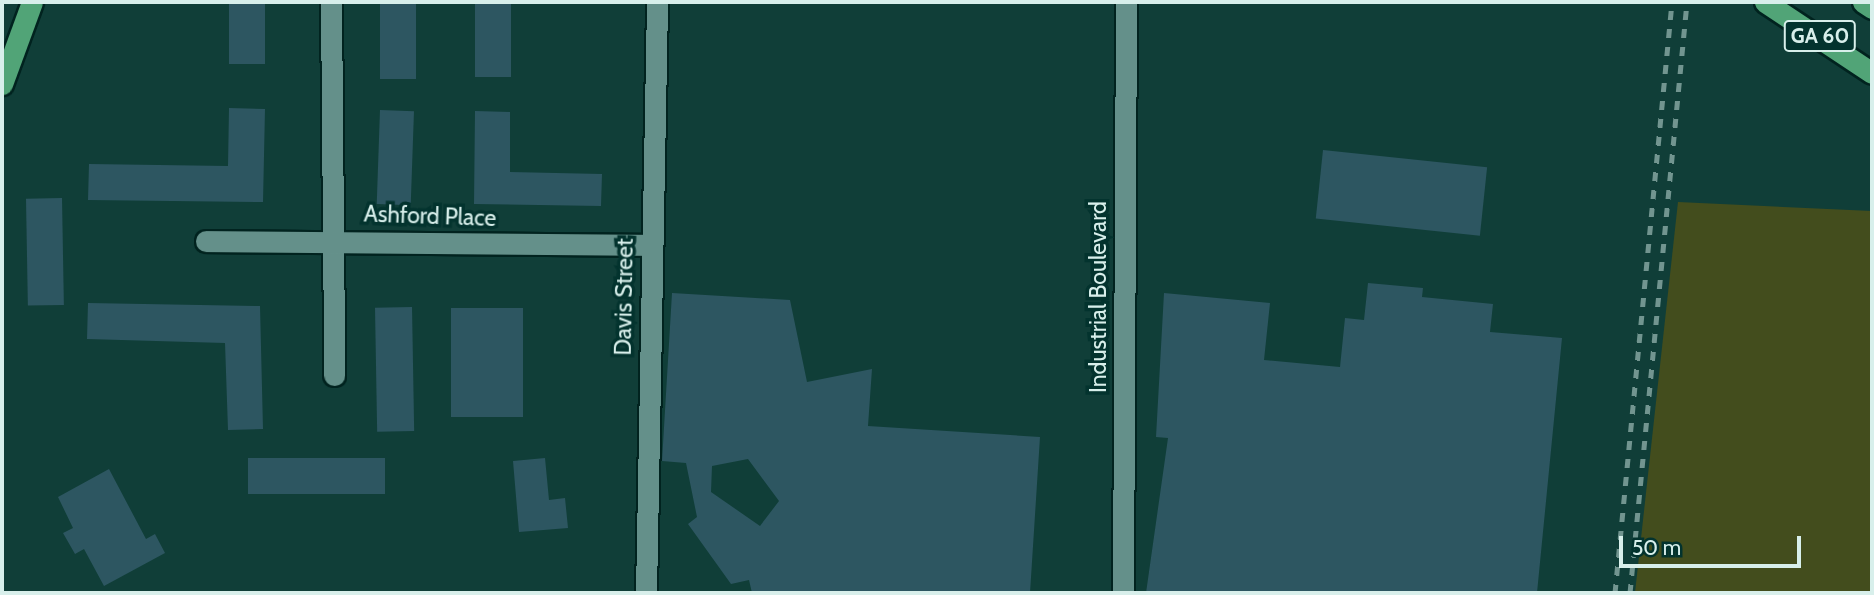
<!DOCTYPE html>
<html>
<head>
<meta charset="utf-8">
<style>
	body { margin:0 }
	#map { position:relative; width:1874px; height:595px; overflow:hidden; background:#103e38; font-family:Cabin,sans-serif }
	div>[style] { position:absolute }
	.green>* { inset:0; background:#434d1d }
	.building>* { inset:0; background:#2d5661; transform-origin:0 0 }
	.roads { filter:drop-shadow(2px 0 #01231f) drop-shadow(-2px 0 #01231f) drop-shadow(0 2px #01231f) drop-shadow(0 -2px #01231f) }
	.minor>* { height:21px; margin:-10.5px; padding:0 10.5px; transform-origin:10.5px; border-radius:10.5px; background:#64908a }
	.major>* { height:21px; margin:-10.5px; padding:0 10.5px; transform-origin:10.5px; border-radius:10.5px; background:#51a477 }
	.rail>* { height:5px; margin-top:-2.5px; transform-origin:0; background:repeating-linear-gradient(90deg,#729590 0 9px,transparent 0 18px) }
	span { translate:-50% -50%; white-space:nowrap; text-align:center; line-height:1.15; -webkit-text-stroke:7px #03332e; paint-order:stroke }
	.shield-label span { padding:2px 5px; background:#03332e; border:2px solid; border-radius:5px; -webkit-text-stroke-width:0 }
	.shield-label { font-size:21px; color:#d8efeb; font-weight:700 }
	.street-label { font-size:23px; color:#d8efeb }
	.frame { position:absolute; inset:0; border:4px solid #d8efeb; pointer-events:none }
	.scale { position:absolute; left:1619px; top:536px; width:182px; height:32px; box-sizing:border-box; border:4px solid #d8efeb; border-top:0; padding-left:9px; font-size:21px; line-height:24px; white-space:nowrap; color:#d8efeb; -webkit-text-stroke:5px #03332e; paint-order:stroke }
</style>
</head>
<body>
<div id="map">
	<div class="green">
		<i style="clip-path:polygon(1678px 202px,1872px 211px,1872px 593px,1635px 593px)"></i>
	</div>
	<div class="building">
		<i style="left:229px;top:2px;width:36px;height:62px"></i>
		<i style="left:380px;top:2px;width:36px;height:77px"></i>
		<i style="left:475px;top:2px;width:36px;height:75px"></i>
		<i style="clip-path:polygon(229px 108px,265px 109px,263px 202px,88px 200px,89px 164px,228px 166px)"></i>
		<i style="left:380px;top:110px;width:34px;height:94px;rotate:2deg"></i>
		<i style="clip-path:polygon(475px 111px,510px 112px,510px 172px,602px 174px,601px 206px,474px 204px)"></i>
		<i style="left:1323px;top:150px;width:165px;height:69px;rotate:6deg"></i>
		<i style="left:62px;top:198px;width:107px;height:36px;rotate:89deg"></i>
		<i style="clip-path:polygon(1368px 283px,1423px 288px,1422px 297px,1493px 304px,1490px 332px,1562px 338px,1537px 593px,1146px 593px,1168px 438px,1156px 437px,1164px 293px,1270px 303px,1264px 360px,1340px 367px,1345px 318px,1364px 320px)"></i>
		<i style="clip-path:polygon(evenodd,672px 293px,790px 300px,807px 382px,872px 369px,868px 426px,1040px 437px,1030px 593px,752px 593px,749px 580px,731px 584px,688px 524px,697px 517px,686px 463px,662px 461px,672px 293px,748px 459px,779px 501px,760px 526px,711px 492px,712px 466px,748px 459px)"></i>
		<i style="clip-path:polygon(88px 303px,260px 306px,263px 429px,228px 430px,225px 343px,87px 339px)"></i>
		<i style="left:412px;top:307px;width:124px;height:37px;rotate:89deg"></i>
		<i style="left:451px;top:308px;width:72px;height:109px"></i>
		<i style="left:385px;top:458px;width:36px;height:137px;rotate:90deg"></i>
		<i style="clip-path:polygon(545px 458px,549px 500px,565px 498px,568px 528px,519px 532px,513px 461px)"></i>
		<i style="clip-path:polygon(109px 469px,146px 539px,155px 534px,165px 553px,104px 586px,84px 549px,75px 554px,63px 533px,73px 528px,58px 497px)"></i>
	</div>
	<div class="roads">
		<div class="minor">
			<i style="left:331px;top:2px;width:373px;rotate:89.5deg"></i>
			<i style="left:206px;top:241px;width:446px;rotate:0.5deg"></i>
			<i style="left:646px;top:593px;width:591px;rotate:-88.93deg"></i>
			<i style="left:1123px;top:593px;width:591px;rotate:-89.71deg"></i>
		</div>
		<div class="major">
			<i style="left:1765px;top:2px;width:128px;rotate:33.6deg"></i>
			<i style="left:1863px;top:2px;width:11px;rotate:34deg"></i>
			<i style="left:2px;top:84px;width:87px;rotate:-69.9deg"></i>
		</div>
	</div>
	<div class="rail">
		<i style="left:1615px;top:593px;width:594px;rotate:-84.49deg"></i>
		<i style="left:1630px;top:593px;width:594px;rotate:-84.49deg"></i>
	</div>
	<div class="shield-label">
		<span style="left:1820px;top:36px">GA 60</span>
	</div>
	<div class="street-label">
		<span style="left:430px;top:216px;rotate:2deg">Ashford Place</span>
		<span style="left:624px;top:297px;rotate:-89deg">Davis Street</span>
		<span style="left:1098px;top:297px;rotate:-90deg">Industrial Boulevard</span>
	</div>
	<div class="frame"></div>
	<div class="scale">50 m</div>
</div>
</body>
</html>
